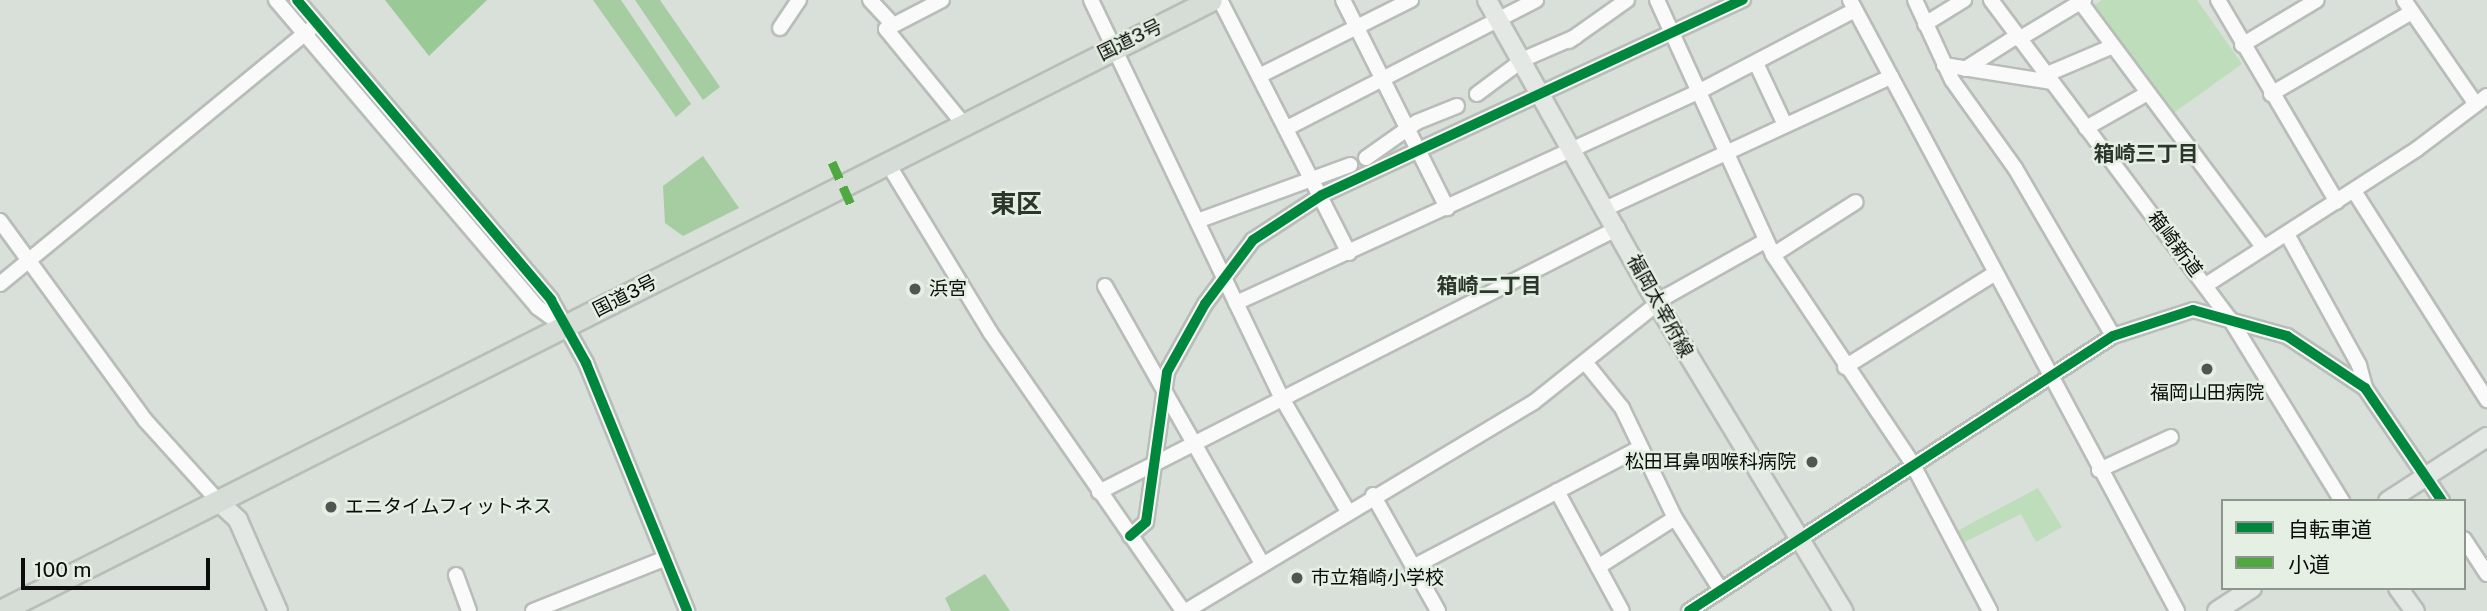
<!DOCTYPE html>
<html>
<head>
<meta charset="utf-8">
<style>
	body { margin:0 }
	#map { position:relative; width:2487px; height:611px; overflow:hidden; background:#d9dfd9; font-family:"Public Sans","Noto Sans JP",sans-serif }
	div>[style] { position:absolute }
	.green>* { inset:0; background:#bedebb }
	.forest>* { inset:0; background:#a6cda2 }
	.water>* { inset:0; background:#99ca95 }
	.roads { filter:drop-shadow(2px 0 #b8bdb8) drop-shadow(-2px 0 #b8bdb8) drop-shadow(0 2px #b8bdb8) drop-shadow(0 -2px #b8bdb8) }
	.minor>* { height:14px; margin:-7px; padding:0 7px; transform-origin:7px; border-radius:7px; background:#f9faf9 }
	.major>* { height:18px; margin:-9px; padding:0 9px; transform-origin:9px; border-radius:9px; background:#e4e8e4 }
	.highway>* { height:21px; margin:-10.5px; padding:0 10.5px; transform-origin:10.5px; border-radius:10.5px; background:#d6dcd6 }
	.quiet>* { height:9px; margin-top:-4.5px; transform-origin:0; background:repeating-linear-gradient(90deg,#50a841 0 18px,transparent 0 27px) }
	.cycleway>* { height:10px; margin:-5px; padding:0 5px; transform-origin:5px; border-radius:5px; background:#00873e }
	.dots>* { width:19px; height:19px; translate:-50% -50%; box-sizing:border-box; border:4px solid #e5efe3; border-radius:50% }
	span { translate:-50% -50%; white-space:nowrap; text-align:center; line-height:1.15; -webkit-text-stroke:5px #e5efe3; paint-order:stroke }
	.street-label { font-size:19px; color:#0a0d09 }
	.poi-label { font-size:19px; color:#0a0d09 }
	.left { translate:0 -50%; text-align:left }
	.right { translate:-100% -50%; text-align:right }
	.neighbourhood-label { font-size:21px; color:#2d362c; font-weight:700 }
	.district-label { font-size:26px; color:#2d362c; font-weight:700 }
	.legend { position:absolute; left:2221px; top:499px; width:245px; height:91px; box-sizing:border-box; background:#e5efe3; border:2px solid #8d958c; margin:0; padding:9px 12px; list-style:none; font-size:21px; color:#0a0d09 }
	.legend li { display:flex; align-items:center; gap:14px; height:35px }
	.legend b { width:35px; border:2px solid #8d958c }
	.scale { position:absolute; left:21px; top:558px; width:189px; height:32px; box-sizing:border-box; border:4px solid #0a0d09; border-top:0; padding-left:9px; font-size:21px; line-height:24px; white-space:nowrap; color:#0a0d09; -webkit-text-stroke:5px #e5efe3; paint-order:stroke }
</style>
</head>
<body>
<div id="map">
	<div class="green">
		<i style="clip-path:polygon(2102px 0,2197px 0,2242px 64px,2172px 114px,2093px 6px)"></i>
		<i style="clip-path:polygon(2038px 488px,2062px 527px,2036px 542px,2021px 514px,1963px 543px,1957px 531px)"></i>
	</div>
	<div class="forest">
		<i style="clip-path:polygon(593px 0,621px 0,691px 104px,676px 117px)"></i>
		<i style="clip-path:polygon(635px 0,660px 0,720px 87px,703px 100px)"></i>
		<i style="clip-path:polygon(703px 156px,739px 208px,683px 236px,665px 223px,663px 186px)"></i>
		<i style="clip-path:polygon(985px 574px,1010px 611px,951px 611px,945px 598px)"></i>
	</div>
	<div class="water">
		<i style="clip-path:polygon(385px 0,487px 0,429px 56px)"></i>
	</div>
	<div class="roads">
		<div class="minor">
			<i style="left:276px;top:0;width:403px;rotate:49.6deg"></i>
			<i style="left:537px;top:307px;width:32px;rotate:36deg"></i>
			<i style="left:297px;top:0;width:393px;rotate:49.7deg"></i>
			<i style="left:551px;top:300px;width:72px;rotate:60.9deg"></i>
			<i style="left:586px;top:363px;width:268px;rotate:67.8deg"></i>
			<i style="left:870px;top:0;width:34px;rotate:47deg"></i>
			<i style="left:942px;top:0;width:63px;rotate:152.6deg"></i>
			<i style="left:886px;top:29px;width:125px;rotate:50.8deg"></i>
			<i style="left:1091px;top:0;width:444px;rotate:64.4deg"></i>
			<i style="left:1283px;top:400px;width:127px;rotate:59.8deg"></i>
			<i style="left:1220px;top:0;width:284px;rotate:63deg"></i>
			<i style="left:1343px;top:0;width:233px;rotate:63.4deg"></i>
			<i style="left:1657px;top:0;width:280px;rotate:65.5deg"></i>
			<i style="left:1773px;top:255px;width:250px;rotate:56.2deg"></i>
			<i style="left:1912px;top:463px;width:167px;rotate:62.2deg"></i>
			<i style="left:1850px;top:0;width:693px;rotate:61.84deg"></i>
			<i style="left:1915px;top:0;width:88px;rotate:65.2deg"></i>
			<i style="left:1952px;top:80px;width:108px;rotate:54.4deg"></i>
			<i style="left:2015px;top:168px;width:194px;rotate:59.7deg"></i>
			<i style="left:1991px;top:0;width:399px;rotate:53.2deg"></i>
			<i style="left:2230px;top:319px;width:214px;rotate:58.4deg"></i>
			<i style="left:2079px;top:0;width:309px;rotate:53.3deg"></i>
			<i style="left:2218px;top:0;width:234px;rotate:59.5deg"></i>
			<i style="left:2404px;top:0;width:125px;rotate:55.4deg"></i>
			<i style="left:1925px;top:24px;width:46px;rotate:-31.6deg"></i>
			<i style="left:780px;top:28px;width:34px;rotate:-56deg"></i>
			<i style="left:2019px;top:39px;width:76px;rotate:-31deg"></i>
			<i style="left:1569px;top:41px;width:71px;rotate:-35.3deg"></i>
			<i style="left:2242px;top:45px;width:87px;rotate:-31deg"></i>
			<i style="left:1756px;top:63px;width:68px;rotate:64.9deg"></i>
			<i style="left:1944px;top:65px;width:108px;rotate:9deg"></i>
			<i style="left:1965px;top:69px;width:62px;rotate:-32.4deg"></i>
			<i style="left:1261px;top:75px;width:168px;rotate:-26.6deg"></i>
			<i style="left:2045px;top:75px;width:72px;rotate:-23deg"></i>
			<i style="left:1477px;top:94px;width:59px;rotate:-36.7deg"></i>
			<i style="left:1524px;top:59px;width:56px;rotate:-23.3deg"></i>
			<i style="left:2271px;top:94px;width:163px;rotate:-30.2deg"></i>
			<i style="left:1289px;top:127px;width:278px;rotate:-27.2deg"></i>
			<i style="left:2086px;top:128px;width:69px;rotate:-29.5deg"></i>
			<i style="left:1366px;top:158px;width:62px;rotate:-35.2deg"></i>
			<i style="left:1417px;top:122px;width:43px;rotate:-21.8deg"></i>
			<i style="left:888px;top:164px;width:197px;rotate:58.7deg"></i>
			<i style="left:990px;top:332px;width:339px;rotate:55.3deg"></i>
			<i style="left:2354px;top:191px;width:248px;rotate:57.5deg"></i>
			<i style="left:1607px;top:208px;width:313px;rotate:-24.8deg"></i>
			<i style="left:1200px;top:220px;width:160px;rotate:-20.1deg"></i>
			<i style="left:0;top:221px;width:246px;rotate:53.9deg"></i>
			<i style="left:145px;top:420px;width:110px;rotate:47.9deg"></i>
			<i style="left:2287px;top:234px;width:149px;rotate:61.2deg"></i>
			<i style="left:2359px;top:365px;width:24px;rotate:75deg"></i>
			<i style="left:1773px;top:255px;width:98px;rotate:-32.6deg"></i>
			<i style="left:0;top:284px;width:401px;rotate:-39.4deg"></i>
			<i style="left:2206px;top:285px;width:251px;rotate:-32.8deg"></i>
			<i style="left:2417px;top:149px;width:88px;rotate:-37.1deg"></i>
			<i style="left:1105px;top:286px;width:318px;rotate:60.5deg"></i>
			<i style="left:1236px;top:303px;width:508px;rotate:-24.55deg"></i>
			<i style="left:1698px;top:92px;width:177px;rotate:-27.6deg"></i>
			<i style="left:1585px;top:362px;width:59px;rotate:51.2deg"></i>
			<i style="left:1622px;top:408px;width:122px;rotate:64.3deg"></i>
			<i style="left:1675px;top:518px;width:82px;rotate:57.5deg"></i>
			<i style="left:1845px;top:367px;width:176px;rotate:-32deg"></i>
			<i style="left:2099px;top:470px;width:79px;rotate:-24.6deg"></i>
			<i style="left:1557px;top:491px;width:136px;rotate:61.6deg"></i>
			<i style="left:1099px;top:492px;width:582px;rotate:-26.96deg"></i>
			<i style="left:1373px;top:495px;width:133px;rotate:60.7deg"></i>
			<i style="left:1130px;top:536px;width:21px;rotate:-41deg"></i>
			<i style="left:1146px;top:522px;width:151px;rotate:-82deg"></i>
			<i style="left:1167px;top:372px;width:78px;rotate:-60.8deg"></i>
			<i style="left:1205px;top:304px;width:80px;rotate:-53.1deg"></i>
			<i style="left:1253px;top:240px;width:82px;rotate:-33.1deg"></i>
			<i style="left:1322px;top:195px;width:464px;rotate:-24.9deg"></i>
			<i style="left:2464px;top:539px;width:42px;rotate:56.7deg"></i>
			<i style="left:1413px;top:567px;width:256px;rotate:-27.7deg"></i>
			<i style="left:1598px;top:567px;width:91px;rotate:-32.5deg"></i>
			<i style="left:456px;top:575px;width:38px;rotate:70deg"></i>
			<i style="left:533px;top:611px;width:143px;rotate:-21.7deg"></i>
			<i style="left:1186px;top:611px;width:406px;rotate:-31deg"></i>
			<i style="left:1534px;top:402px;width:170px;rotate:-38.6deg"></i>
			<i style="left:1667px;top:296px;width:112px;rotate:-29.3deg"></i>
			<i style="left:1689px;top:611px;width:505px;rotate:-32.97deg"></i>
			<i style="left:2113px;top:336px;width:84px;rotate:-18deg"></i>
			<i style="left:2193px;top:310px;width:98px;rotate:15.5deg"></i>
			<i style="left:2287px;top:336px;width:94px;rotate:33.7deg"></i>
			<i style="left:2365px;top:388px;width:137px;rotate:55.7deg"></i>
		</div>
		<div class="major">
			<i style="left:1487px;top:0;width:350px;rotate:60.7deg"></i>
			<i style="left:1658px;top:305px;width:358px;rotate:58.8deg"></i>
			<i style="left:2388px;top:501px;width:118px;rotate:-32.9deg"></i>
			<i style="left:219px;top:502px;width:26px;rotate:43deg"></i>
			<i style="left:238px;top:520px;width:99px;rotate:66.3deg"></i>
			<i style="left:2398px;top:588px;width:29px;rotate:54deg"></i>
			<i style="left:2217px;top:611px;width:42px;rotate:-33.3deg"></i>
		</div>
		<div class="highway">
			<i style="left:0;top:611px;width:1356px;rotate:-26.77deg"></i>
		</div>
	</div>
	<div class="quiet">
		<i style="left:832px;top:162px;width:51px;rotate:65.9deg"></i>
	</div>
	<div class="cycleway">
		<i style="left:297px;top:0;width:393px;rotate:49.7deg"></i>
		<i style="left:551px;top:300px;width:72px;rotate:60.9deg"></i>
		<i style="left:586px;top:363px;width:268px;rotate:67.8deg"></i>
		<i style="left:1130px;top:536px;width:21px;rotate:-41deg"></i>
		<i style="left:1146px;top:522px;width:151px;rotate:-82deg"></i>
		<i style="left:1167px;top:372px;width:78px;rotate:-60.8deg"></i>
		<i style="left:1205px;top:304px;width:80px;rotate:-53.1deg"></i>
		<i style="left:1253px;top:240px;width:82px;rotate:-33.1deg"></i>
		<i style="left:1322px;top:195px;width:464px;rotate:-24.9deg"></i>
		<i style="left:1689px;top:611px;width:505px;rotate:-32.97deg"></i>
		<i style="left:2113px;top:336px;width:84px;rotate:-18deg"></i>
		<i style="left:2193px;top:310px;width:98px;rotate:15.5deg"></i>
		<i style="left:2287px;top:336px;width:94px;rotate:33.7deg"></i>
		<i style="left:2365px;top:388px;width:137px;rotate:55.7deg"></i>
	</div>
	<div class="dots">
		<i style="left:915px;top:289px;background:#525652"></i>
		<i style="left:2207px;top:369px;background:#525652"></i>
		<i style="left:1812px;top:462px;background:#525652"></i>
		<i style="left:331px;top:507px;background:#525652"></i>
		<i style="left:1297px;top:578px;background:#525652"></i>
	</div>
	<div class="street-label">
		<span style="left:1130px;top:40px;rotate:-26deg">国道3号</span>
		<span style="left:2175px;top:244px;rotate:53deg">箱崎新道</span>
		<span style="left:625px;top:296px;rotate:-27deg">国道3号</span>
		<span style="left:1660px;top:306px;rotate:61deg">福岡太宰府線</span>
	</div>
	<div class="poi-label">
		<span class="left" style="left:929px;top:289px">浜宮</span>
		<span style="left:2207px;top:393px">福岡山田病院</span>
		<span class="right" style="left:1796px;top:462px">松田耳鼻咽喉科病院</span>
		<span class="left" style="left:345px;top:507px">エニタイムフィットネス</span>
		<span class="left" style="left:1311px;top:578px">市立箱崎小学校</span>
	</div>
	<div class="neighbourhood-label">
		<span style="left:2146px;top:154px">箱崎三丁目</span>
		<span style="left:1489px;top:286px">箱崎二丁目</span>
	</div>
	<div class="district-label">
		<span style="left:1016px;top:204px">東区</span>
	</div>
	<ul class="legend">
	<li><b style="height:9px;background:#00873e"></b>自転車道</li>
	<li><b style="height:9px;background:#50a841"></b>小道</li>
	</ul>
	<div class="scale">100 m</div>
</div>
</body>
</html>
